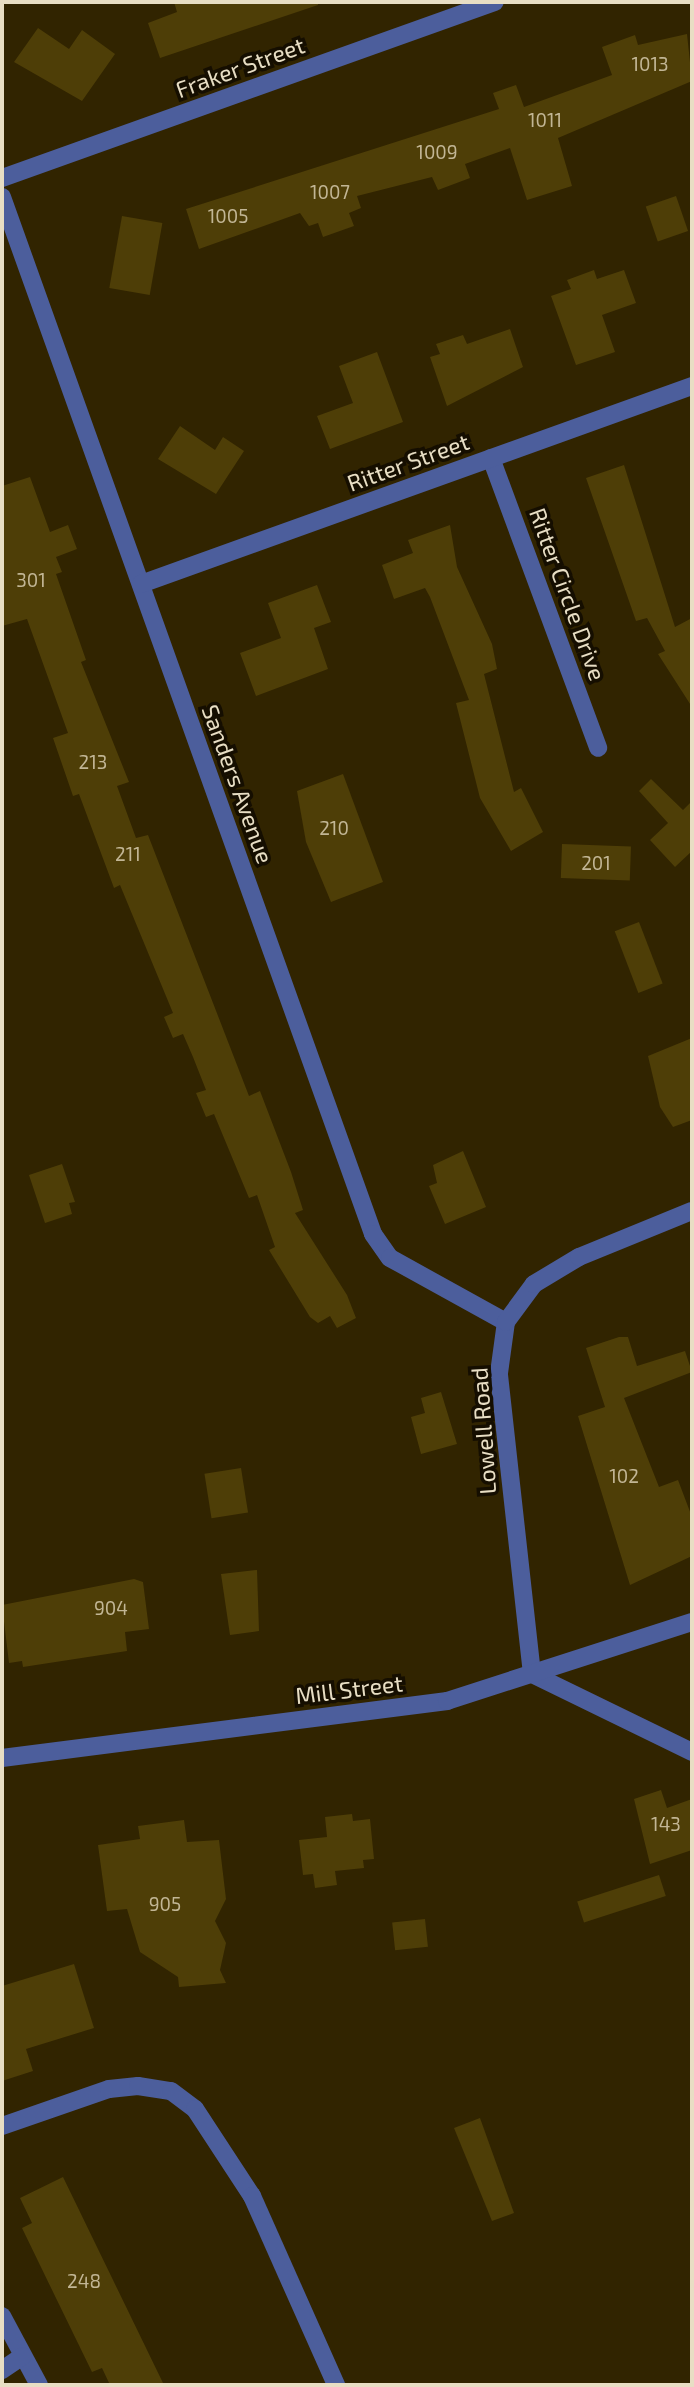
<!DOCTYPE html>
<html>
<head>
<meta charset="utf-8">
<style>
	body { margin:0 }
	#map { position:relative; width:694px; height:2387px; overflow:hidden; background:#312400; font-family:"Exo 2",sans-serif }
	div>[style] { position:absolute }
	.building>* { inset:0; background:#4e3e07; transform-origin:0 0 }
	.street>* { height:18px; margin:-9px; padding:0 9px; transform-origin:9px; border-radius:9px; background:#4c5e9c }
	span { translate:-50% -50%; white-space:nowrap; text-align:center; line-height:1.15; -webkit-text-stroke:7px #150e00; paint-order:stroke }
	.number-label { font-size:19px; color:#c2b695 }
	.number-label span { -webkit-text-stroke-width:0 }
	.street-label { font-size:23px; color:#e8dec4 }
	.frame { position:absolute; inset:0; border:4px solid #e8dec4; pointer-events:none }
</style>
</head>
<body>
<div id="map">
	<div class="building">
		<i style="clip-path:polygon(174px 2px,318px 2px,318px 5px,160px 58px,148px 23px,177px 12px)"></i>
		<i style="clip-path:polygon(38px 28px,69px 49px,82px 30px,115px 54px,82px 101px,14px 62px)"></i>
		<i style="clip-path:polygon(687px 34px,692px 81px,558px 138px,572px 186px,527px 200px,510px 148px,465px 164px,470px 178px,438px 190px,432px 177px,357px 196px,361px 208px,349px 213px,354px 226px,323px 237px,318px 223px,309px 226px,300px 213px,199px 249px,186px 209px,499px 109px,493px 93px,516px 85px,524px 107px,612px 75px,602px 47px,635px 35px,638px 45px)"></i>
		<i style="left:676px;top:196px;width:37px;height:32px;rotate:71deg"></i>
		<i style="left:122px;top:216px;width:41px;height:73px;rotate:10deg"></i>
		<i style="clip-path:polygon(594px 270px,597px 279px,624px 270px,636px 303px,602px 315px,615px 352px,576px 365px,551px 296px,571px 289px,567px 280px)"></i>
		<i style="clip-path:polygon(510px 329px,523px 367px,447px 406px,430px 357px,440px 354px,436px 344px,463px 335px,467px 344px)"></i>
		<i style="clip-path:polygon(377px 352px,403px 422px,330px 449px,317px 416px,353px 403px,339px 366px)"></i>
		<i style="clip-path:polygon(180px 426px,215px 450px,223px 437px,244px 451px,216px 494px,158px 459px)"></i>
		<i style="clip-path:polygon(624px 465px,675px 627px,692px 618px,692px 707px,658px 654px,665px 651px,647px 618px,636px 621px,586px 478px)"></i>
		<i style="clip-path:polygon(30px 477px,50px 532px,68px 525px,77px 549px,56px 557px,62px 572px,56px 574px,86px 660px,81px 662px,129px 782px,117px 786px,136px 838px,148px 835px,249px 1096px,260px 1091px,291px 1172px,303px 1210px,295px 1213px,347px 1295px,356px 1318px,337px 1328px,330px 1316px,318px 1323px,310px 1317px,269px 1250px,275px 1247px,257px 1195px,249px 1198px,214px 1114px,206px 1117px,196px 1093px,206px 1090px,193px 1057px,183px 1034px,173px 1038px,164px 1017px,173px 1013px,120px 885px,114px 888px,79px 794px,73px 796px,53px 738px,68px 733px,27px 619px,2px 626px,2px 486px)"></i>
		<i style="clip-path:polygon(450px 525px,457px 567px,492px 644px,497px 669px,484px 674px,514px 792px,521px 788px,543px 832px,511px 851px,480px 798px,456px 703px,469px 700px,430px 597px,425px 588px,394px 599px,382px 565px,413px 553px,408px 540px)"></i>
		<i style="clip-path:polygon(317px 585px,331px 622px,314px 628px,328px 669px,256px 696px,240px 653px,281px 638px,268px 603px)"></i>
		<i style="clip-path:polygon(343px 774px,383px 882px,331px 902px,306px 842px,297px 791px)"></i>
		<i style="clip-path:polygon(651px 779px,683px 810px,692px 801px,692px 851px,675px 867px,650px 840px,668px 823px,639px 791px)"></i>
		<i style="left:562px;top:844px;width:69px;height:34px;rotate:2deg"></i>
		<i style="left:639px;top:922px;width:66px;height:26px;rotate:69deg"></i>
		<i style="clip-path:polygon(692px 1038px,692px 1120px,673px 1127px,660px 1107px,648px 1056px)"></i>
		<i style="clip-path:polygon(463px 1151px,486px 1207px,445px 1224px,429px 1186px,437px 1183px,433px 1165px)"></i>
		<i style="clip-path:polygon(62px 1164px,75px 1202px,69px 1203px,72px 1214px,45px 1223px,29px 1175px)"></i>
		<i style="clip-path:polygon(619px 1337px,628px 1337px,637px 1366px,685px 1351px,692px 1372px,624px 1398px,659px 1487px,678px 1480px,692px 1517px,692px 1556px,630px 1585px,578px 1416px,605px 1407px,586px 1348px)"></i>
		<i style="clip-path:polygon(441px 1392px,457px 1444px,421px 1454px,411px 1417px,425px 1413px,421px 1398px)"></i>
		<i style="left:241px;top:1468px;width:45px;height:37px;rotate:81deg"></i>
		<i style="clip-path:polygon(257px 1570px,259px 1631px,230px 1635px,221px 1574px)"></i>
		<i style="clip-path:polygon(134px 1579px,143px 1582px,149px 1629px,125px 1632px,127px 1651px,23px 1667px,22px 1661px,9px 1663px,2px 1605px)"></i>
		<i style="clip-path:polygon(661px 1790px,667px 1808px,692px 1799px,692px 1850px,650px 1864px,634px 1799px)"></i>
		<i style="clip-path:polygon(352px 1814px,353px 1821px,370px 1819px,374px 1859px,363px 1860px,364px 1868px,335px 1871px,337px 1885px,315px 1888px,313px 1874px,303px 1875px,299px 1840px,327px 1837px,325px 1817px)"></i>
		<i style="clip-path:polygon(184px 1820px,187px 1842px,219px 1840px,226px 1899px,215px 1921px,226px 1943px,220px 1970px,226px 1983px,179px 1987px,178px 1977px,140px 1952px,127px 1909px,107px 1911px,98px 1845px,140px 1839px,138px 1826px)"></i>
		<i style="left:659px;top:1875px;width:22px;height:86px;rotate:72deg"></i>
		<i style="left:425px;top:1919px;width:28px;height:33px;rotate:84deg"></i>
		<i style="clip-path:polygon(74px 1964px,94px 2028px,26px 2049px,33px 2071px,2px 2081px,2px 1986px)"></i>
		<i style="clip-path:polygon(480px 2118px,514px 2213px,492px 2221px,454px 2128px)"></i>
		<i style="clip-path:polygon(63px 2177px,164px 2385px,110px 2385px,102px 2368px,92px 2372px,54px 2294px,22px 2228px,32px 2223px,20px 2198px)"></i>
	</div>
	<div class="street">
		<i style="left:2px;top:178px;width:523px;rotate:-19.65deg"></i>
		<i style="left:2px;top:197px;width:1101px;rotate:70.31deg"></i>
		<i style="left:373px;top:1234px;width:29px;rotate:55deg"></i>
		<i style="left:390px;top:1258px;width:132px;rotate:28.9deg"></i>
		<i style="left:491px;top:458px;width:309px;rotate:69.7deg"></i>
		<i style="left:141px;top:584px;width:585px;rotate:-19.77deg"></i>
		<i style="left:532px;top:1674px;width:303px;rotate:-96.3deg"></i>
		<i style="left:499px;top:1373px;width:51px;rotate:-82.2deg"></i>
		<i style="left:506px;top:1322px;width:47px;rotate:-53.6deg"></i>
		<i style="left:534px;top:1284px;width:52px;rotate:-31deg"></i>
		<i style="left:579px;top:1257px;width:122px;rotate:-22.2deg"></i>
		<i style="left:532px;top:1674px;width:178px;rotate:26deg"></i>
		<i style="left:2px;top:1758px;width:449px;rotate:-7.3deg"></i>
		<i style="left:447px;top:1701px;width:257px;rotate:-17.9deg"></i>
		<i style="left:2px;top:2126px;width:113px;rotate:-19.1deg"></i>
		<i style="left:109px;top:2089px;width:29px;rotate:-6deg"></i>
		<i style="left:138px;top:2086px;width:33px;rotate:9deg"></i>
		<i style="left:171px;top:2091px;width:30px;rotate:37deg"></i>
		<i style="left:195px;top:2109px;width:104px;rotate:56.8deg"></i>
		<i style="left:252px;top:2196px;width:207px;rotate:66deg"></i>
		<i style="left:2px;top:2316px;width:78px;rotate:61.8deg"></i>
		<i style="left:2px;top:2370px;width:25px;rotate:-34deg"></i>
	</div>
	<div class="number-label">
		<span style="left:650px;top:64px">1013</span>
		<span style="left:545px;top:120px">1011</span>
		<span style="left:437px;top:152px">1009</span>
		<span style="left:330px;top:192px">1007</span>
		<span style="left:228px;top:216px">1005</span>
		<span style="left:31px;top:580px">301</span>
		<span style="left:93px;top:762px">213</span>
		<span style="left:334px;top:828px">210</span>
		<span style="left:128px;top:854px">211</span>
		<span style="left:596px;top:863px">201</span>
		<span style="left:624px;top:1476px">102</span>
		<span style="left:111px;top:1608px">904</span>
		<span style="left:666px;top:1824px">143</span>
		<span style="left:165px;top:1904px">905</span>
		<span style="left:84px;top:2281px">248</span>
	</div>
	<div class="street-label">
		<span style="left:240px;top:67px;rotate:-20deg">Fraker Street</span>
		<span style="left:408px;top:462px;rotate:-20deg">Ritter Street</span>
		<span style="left:568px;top:594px;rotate:70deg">Ritter Circle Drive</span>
		<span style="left:238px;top:784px;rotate:70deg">Sanders Avenue</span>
		<span style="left:483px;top:1431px;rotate:-94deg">Lowell Road</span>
		<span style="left:349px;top:1689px;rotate:-7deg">Mill Street</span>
	</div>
	<div class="frame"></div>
</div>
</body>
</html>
